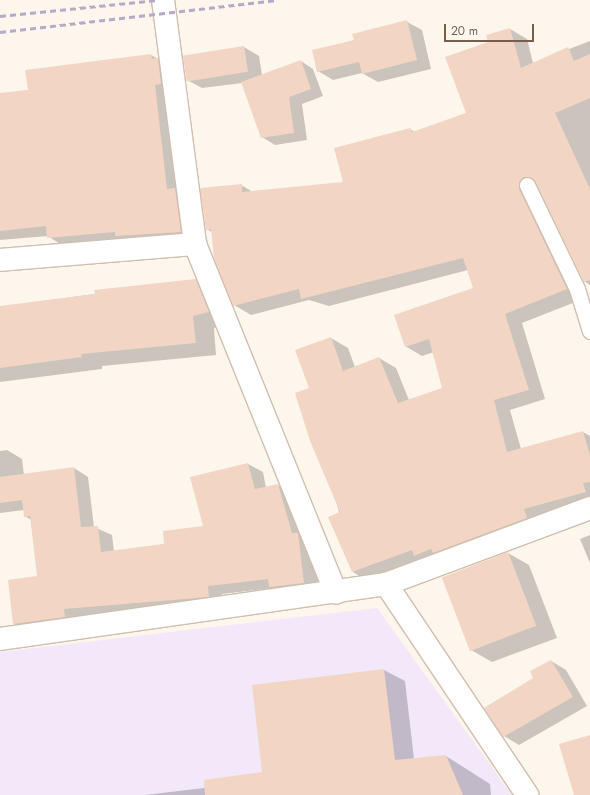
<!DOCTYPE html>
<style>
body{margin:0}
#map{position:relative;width:590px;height:795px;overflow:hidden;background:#fdf6ec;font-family:Jost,sans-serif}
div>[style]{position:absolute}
.education>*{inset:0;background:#f3e8fa}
.shadow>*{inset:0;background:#0003}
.building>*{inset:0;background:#f3d5c3;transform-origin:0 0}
.roads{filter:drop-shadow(1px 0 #d1beb0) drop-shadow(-1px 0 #d1beb0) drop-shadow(0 1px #d1beb0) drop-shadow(0 -1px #d1beb0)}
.service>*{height:15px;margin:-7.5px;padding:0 7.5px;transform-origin:7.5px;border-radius:7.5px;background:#fff}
.minor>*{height:22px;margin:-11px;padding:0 11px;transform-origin:11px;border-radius:11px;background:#fff}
.tertiary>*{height:22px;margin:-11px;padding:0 11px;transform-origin:11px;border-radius:11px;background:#fff}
.rail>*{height:3px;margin-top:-1.5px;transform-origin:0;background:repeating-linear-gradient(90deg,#b9a8c9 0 6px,transparent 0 10px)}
span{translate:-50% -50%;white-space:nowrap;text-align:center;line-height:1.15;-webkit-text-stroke:4px #fffaf3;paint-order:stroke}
.scale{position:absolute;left:444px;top:24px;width:90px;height:18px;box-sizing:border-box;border:2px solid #7a5c4d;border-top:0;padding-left:5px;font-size:12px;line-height:14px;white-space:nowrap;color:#7a5c4d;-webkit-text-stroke:3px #fffaf3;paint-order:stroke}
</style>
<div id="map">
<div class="education">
<i style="clip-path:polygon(377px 608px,512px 795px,0 795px,0 652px)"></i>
</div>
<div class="shadow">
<i style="clip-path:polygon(407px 22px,422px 30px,431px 69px,378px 82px,362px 73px,333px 80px,318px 71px,355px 41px)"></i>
<i style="clip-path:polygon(510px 29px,527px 39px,533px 63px,590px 41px,590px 285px,584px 281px,540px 188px,536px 199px,583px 299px,522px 323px,545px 399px,510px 410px,521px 449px,583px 432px,590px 436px,590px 505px,370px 582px,353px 572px,310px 389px,331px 338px,348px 348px,355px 367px,379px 358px,396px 368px,409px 400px,444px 389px,434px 352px,422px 356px,405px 346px,474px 289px,468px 270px,329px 306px,309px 300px,251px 315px,234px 305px,213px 233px,207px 229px,241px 185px,253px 192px,344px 183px,410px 129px,415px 132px,467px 113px,489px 43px)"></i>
<i style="clip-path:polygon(244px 47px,259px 56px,262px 75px,301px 61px,313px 69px,323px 96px,302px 104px,307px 140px,275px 145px,262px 137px,242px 83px,202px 88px,187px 80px)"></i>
<i style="clip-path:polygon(151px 55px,173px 68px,195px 240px,63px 246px,48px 236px,0 240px,0 94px,29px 90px)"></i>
<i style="clip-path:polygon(196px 280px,217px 293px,229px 324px,214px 328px,216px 355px,102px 366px,102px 369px,0 382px,0 307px)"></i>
<i style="clip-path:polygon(7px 450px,22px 459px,24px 475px,74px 468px,88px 477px,94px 527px,112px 535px,114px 551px,166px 544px,204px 527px,248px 464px,263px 472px,266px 488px,278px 485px,293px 493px,313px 543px,319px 591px,285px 595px,273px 588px,222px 594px,224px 605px,29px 632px,14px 624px,9px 581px,38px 577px,31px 520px,25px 516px,24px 510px,0 513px,0 451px)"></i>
<i style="clip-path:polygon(590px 535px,590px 563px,580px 539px)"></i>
<i style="clip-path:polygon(508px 553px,529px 565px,557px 638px,492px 662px,471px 650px)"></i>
<i style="clip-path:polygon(551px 661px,566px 670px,587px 706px,519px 745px,504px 736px,534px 679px)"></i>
<i style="clip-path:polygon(384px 670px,405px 681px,414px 759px,446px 756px,490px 784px,491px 795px,145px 795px,212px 787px,263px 773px)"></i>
</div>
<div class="building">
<i style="clip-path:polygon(407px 20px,417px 60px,362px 74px,359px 62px,317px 72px,312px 50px,354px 40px,352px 34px)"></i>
<i style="clip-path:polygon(510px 28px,521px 68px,568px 47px,574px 61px,590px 54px,590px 98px,555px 113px,590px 189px,590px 280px,584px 282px,535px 181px,523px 177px,519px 189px,567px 289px,505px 314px,529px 390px,494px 400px,507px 452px,583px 431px,590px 455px,590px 482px,583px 483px,586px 492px,524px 509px,527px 518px,433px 553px,431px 549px,414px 556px,412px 550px,352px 572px,328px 517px,340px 512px,310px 441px,295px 393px,309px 388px,295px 350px,331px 337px,343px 371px,379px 357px,398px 403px,442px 388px,429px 339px,405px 347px,394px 315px,473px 288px,463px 258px,301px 299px,299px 289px,233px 306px,214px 258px,211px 229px,206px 230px,200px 188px,242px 184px,242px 192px,343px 182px,334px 148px,410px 128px,412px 132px,466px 113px,445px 57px,488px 42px,486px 35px)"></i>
<i style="left:244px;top:46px;width:26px;height:62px;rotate:81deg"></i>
<i style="clip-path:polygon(151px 54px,152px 59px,158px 58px,161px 84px,155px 85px,167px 189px,175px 188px,181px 232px,115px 236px,115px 232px,47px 238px,46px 226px,0 231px,0 93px,28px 90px,25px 70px)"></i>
<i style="clip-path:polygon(301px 60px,311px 89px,289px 97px,294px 133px,261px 138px,241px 82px)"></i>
<i style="clip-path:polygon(196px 279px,209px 312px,193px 316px,196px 343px,81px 354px,82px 357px,0 368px,0 306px,95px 294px,94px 290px)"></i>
<i style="clip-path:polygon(248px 463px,255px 489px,278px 484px,292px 533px,298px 533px,304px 583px,269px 587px,268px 579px,208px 586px,209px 597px,64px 609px,65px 617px,13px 624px,8px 580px,37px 576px,30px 516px,24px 517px,22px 500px,0 503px,0 477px,74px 467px,81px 527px,98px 526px,101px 552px,164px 544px,163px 531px,203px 526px,190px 477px)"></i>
<i style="left:508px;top:552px;width:79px;height:71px;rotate:69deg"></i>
<i style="clip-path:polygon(551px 660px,573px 697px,503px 737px,484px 708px,533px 678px,530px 671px)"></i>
<i style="clip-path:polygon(384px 669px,395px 760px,446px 755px,463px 795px,205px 795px,204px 780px,262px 772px,252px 685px)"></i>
<i style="clip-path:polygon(590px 735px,590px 795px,574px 795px,559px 744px)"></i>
</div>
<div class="roads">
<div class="service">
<i style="left:527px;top:185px;width:115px;rotate:64.3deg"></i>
<i style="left:577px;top:289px;width:44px;rotate:72.8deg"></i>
</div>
<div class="minor">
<i style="left:163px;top:0;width:246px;rotate:82.5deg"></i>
<i style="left:195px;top:244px;width:376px;rotate:68deg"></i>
<i style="left:0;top:260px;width:196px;rotate:-4.7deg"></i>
<i style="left:386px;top:584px;width:254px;rotate:56.2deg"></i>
</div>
<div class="tertiary">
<i style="left:0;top:639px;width:390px;rotate:-8.1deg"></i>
<i style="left:386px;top:584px;width:218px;rotate:-20.4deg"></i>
</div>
</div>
<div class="rail">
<i style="left:0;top:16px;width:158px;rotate:-5.8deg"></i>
<i style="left:0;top:32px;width:277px;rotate:-6.6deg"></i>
</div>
<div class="scale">20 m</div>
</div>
